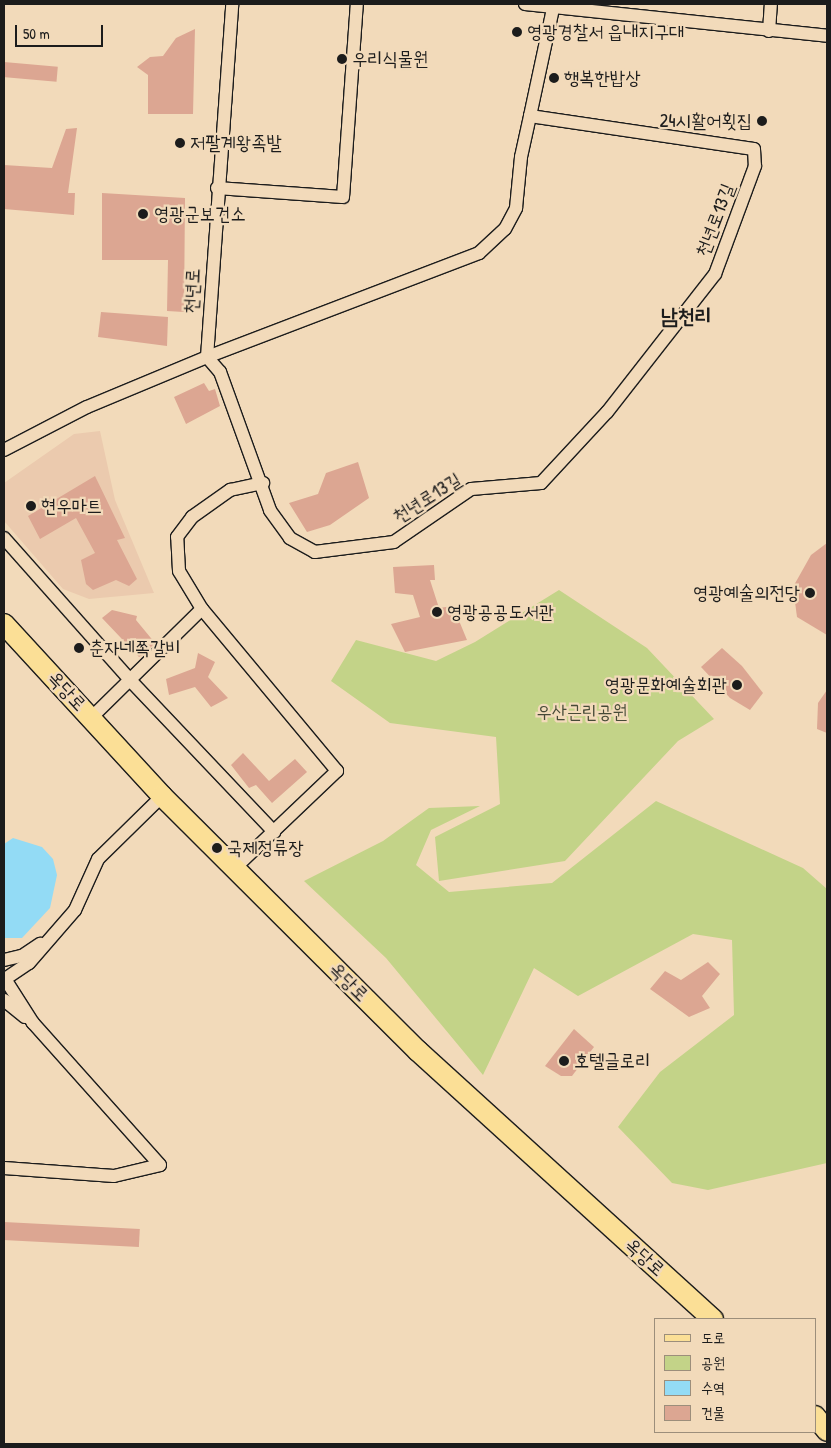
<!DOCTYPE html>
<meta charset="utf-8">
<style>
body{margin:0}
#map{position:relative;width:831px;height:1448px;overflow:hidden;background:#f2daba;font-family:"Patrick Hand","Poor Story",sans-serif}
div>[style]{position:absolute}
.built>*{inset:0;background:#ebcaae}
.green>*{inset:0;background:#c3d388}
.water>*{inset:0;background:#93dbf5}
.building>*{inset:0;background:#dca692;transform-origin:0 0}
.roads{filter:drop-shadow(1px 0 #1c1c1c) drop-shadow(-1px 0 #1c1c1c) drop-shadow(0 1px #1c1c1c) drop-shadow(0 -1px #1c1c1c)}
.minor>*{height:12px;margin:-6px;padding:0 6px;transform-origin:6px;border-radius:6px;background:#f2daba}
.primary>*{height:20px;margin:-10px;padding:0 10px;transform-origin:10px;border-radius:10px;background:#fbdf96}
.dots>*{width:14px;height:14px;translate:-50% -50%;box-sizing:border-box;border:2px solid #f2daba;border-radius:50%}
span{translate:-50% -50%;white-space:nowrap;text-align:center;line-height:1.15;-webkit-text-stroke:4.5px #f2daba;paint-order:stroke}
.poi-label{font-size:19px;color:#1c1c1c}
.left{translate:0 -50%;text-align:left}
.right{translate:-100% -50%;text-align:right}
.street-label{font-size:19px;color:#1c1c1c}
.park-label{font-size:19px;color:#464a37}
.quarter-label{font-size:21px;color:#1c1c1c;font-weight:700}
.frame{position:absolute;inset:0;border:5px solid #1c1c1c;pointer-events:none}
.legend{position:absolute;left:654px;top:1318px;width:162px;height:115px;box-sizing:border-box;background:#f2daba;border:1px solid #9c8e7b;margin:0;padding:6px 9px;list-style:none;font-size:15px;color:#1c1c1c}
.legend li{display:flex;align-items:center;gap:10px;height:25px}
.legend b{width:25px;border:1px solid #9c8e7b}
.scale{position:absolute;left:15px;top:25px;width:88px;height:22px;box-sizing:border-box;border:2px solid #1c1c1c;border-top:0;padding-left:6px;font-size:15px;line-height:18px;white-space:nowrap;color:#1c1c1c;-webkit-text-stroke:4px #f2daba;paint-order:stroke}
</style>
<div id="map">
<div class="built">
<i style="clip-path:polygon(100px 431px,115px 500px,154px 593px,89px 599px,63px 589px,4px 521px,4px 483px,74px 434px)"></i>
</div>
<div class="green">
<i style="clip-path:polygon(559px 590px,647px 648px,714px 719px,678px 741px,565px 861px,439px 881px,435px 837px,500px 804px,496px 737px,390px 723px,331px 681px,356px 640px,436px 661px,475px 642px)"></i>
<i style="clip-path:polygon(656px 801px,803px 868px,827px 889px,827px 1163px,708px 1190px,672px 1183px,618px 1127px,660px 1072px,734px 1015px,732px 940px,693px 934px,578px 996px,534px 968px,483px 1075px,386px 958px,304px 881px,383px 841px,429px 808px,480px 806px,431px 830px,416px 865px,449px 892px,552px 883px)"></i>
</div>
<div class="water">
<i style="clip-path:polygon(13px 838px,42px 847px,53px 859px,57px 875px,50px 908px,22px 938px,4px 938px,4px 844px)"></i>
</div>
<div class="building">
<i style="clip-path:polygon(195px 29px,193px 114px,148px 114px,148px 75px,137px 67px,150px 57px,163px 56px,176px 38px)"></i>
<i style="left:4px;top:62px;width:54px;height:15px;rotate:5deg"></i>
<i style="clip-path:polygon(77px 128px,68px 193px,75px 193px,74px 215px,4px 209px,4px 165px,52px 168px,66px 129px)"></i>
<i style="clip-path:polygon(102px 193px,185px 198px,184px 312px,167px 311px,168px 260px,102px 260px)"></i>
<i style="clip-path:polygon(101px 312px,168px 317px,167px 346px,98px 337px)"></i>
<i style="clip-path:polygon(204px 383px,209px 391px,215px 389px,220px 406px,186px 424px,174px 397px)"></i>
<i style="clip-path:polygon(358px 462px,369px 498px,330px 525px,307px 532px,289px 503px,318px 494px,326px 473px)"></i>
<i style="clip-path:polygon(95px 476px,125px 538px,117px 540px,137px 579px,129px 586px,116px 580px,93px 590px,86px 584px,81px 560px,95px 553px,76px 518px,40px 539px,28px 516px)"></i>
<i style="clip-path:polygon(827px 543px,827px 635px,797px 617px,793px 587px,811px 555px)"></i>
<i style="clip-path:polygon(434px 565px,435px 580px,430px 580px,439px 608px,453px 606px,467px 640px,405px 652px,391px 624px,420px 617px,413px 595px,395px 593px,393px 567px)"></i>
<i style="clip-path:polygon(112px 610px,137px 616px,136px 620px,155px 643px,144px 654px,139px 657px,102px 618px)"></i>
<i style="clip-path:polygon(722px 648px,742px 666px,763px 693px,750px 710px,730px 698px,701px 667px)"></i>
<i style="clip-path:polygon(198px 653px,215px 662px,208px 677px,228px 698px,211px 707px,195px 687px,169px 695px,166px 679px,195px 668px)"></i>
<i style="clip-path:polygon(827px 690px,827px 733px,817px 729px,818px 703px)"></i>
<i style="clip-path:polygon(243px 753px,269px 781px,295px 759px,307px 772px,272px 803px,256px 785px,249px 788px,231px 765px)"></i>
<i style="clip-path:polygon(708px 962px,720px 974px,702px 996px,710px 1008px,689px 1017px,650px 989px,665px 971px,681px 980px)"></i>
<i style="clip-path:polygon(574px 1029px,594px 1047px,572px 1076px,561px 1076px,545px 1066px)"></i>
<i style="left:4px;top:1222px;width:136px;height:18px;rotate:3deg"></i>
</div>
<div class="roads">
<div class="minor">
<i style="left:525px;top:4px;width:304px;rotate:6deg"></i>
<i style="left:769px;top:31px;width:27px;rotate:-86deg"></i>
<i style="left:530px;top:116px;width:226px;rotate:8.4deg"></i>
<i style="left:754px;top:149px;width:17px;rotate:87deg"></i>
<i style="left:755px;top:166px;width:115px;rotate:110.3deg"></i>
<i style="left:715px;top:274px;width:175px;rotate:128deg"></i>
<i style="left:607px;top:412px;width:97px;rotate:132.9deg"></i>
<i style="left:541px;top:483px;width:70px;rotate:175.1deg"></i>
<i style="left:471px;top:489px;width:93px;rotate:145.5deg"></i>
<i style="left:394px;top:542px;width:80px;rotate:172.8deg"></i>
<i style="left:315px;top:552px;width:29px;rotate:-151deg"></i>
<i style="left:290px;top:538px;width:34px;rotate:-126deg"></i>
<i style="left:270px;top:510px;width:147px;rotate:-109.9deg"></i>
<i style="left:220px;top:372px;width:20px;rotate:-131deg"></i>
<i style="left:207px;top:357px;width:291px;rotate:-20.9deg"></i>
<i style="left:479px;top:253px;width:35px;rotate:-43deg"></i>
<i style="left:505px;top:229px;width:24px;rotate:-62deg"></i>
<i style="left:516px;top:208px;width:51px;rotate:-84.4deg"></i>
<i style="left:521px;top:157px;width:42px;rotate:-77.6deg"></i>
<i style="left:530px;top:116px;width:115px;rotate:-77.9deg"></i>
<i style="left:217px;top:188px;width:126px;rotate:4.1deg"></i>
<i style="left:343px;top:197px;width:194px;rotate:-85.9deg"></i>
<i style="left:4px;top:450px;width:93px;rotate:-27.4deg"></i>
<i style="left:87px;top:407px;width:130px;rotate:-22.6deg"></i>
<i style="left:207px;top:357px;width:354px;rotate:-85.9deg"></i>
<i style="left:4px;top:538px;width:188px;rotate:48.4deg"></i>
<i style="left:129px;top:679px;width:211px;rotate:46.5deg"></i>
<i style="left:92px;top:717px;width:154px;rotate:-44.5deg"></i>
<i style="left:235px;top:868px;width:141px;rotate:-43.6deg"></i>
<i style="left:337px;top:771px;width:211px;rotate:-129.8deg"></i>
<i style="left:202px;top:609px;width:44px;rotate:-121.2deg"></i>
<i style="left:179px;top:571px;width:34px;rotate:-93deg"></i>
<i style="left:177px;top:537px;width:25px;rotate:-53deg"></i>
<i style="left:192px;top:517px;width:47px;rotate:-35.4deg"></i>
<i style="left:230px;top:490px;width:34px;rotate:-12deg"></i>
<i style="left:4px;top:960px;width:18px;rotate:-13deg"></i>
<i style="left:22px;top:956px;width:22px;rotate:-34deg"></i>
<i style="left:8px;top:977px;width:25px;rotate:-34deg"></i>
<i style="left:29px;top:963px;width:70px;rotate:-49deg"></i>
<i style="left:75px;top:910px;width:56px;rotate:-65.7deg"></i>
<i style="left:98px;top:859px;width:90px;rotate:-44.5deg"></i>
<i style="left:4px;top:1000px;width:27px;rotate:39deg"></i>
<i style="left:4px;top:1168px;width:110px;rotate:4.2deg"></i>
<i style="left:114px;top:1176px;width:47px;rotate:-13.4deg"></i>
<i style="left:160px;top:1165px;width:191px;rotate:-131.8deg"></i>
<i style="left:33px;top:1023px;width:49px;rotate:-122.4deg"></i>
</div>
<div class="primary">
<i style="left:4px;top:624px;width:234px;rotate:47.4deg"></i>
<i style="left:162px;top:796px;width:361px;rotate:44.9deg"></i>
<i style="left:418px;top:1051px;width:399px;rotate:42.3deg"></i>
<i style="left:815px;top:1416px;width:19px;rotate:51deg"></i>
</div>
</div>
<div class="dots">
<i style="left:517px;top:32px;background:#1c1c1c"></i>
<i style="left:342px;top:59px;background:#1c1c1c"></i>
<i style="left:554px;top:78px;background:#1c1c1c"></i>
<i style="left:762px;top:121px;background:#1c1c1c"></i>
<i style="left:180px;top:143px;background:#1c1c1c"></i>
<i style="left:143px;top:214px;background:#1c1c1c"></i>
<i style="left:31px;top:506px;background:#1c1c1c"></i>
<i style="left:810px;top:593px;background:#1c1c1c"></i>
<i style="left:437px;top:612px;background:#1c1c1c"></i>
<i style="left:79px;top:648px;background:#1c1c1c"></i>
<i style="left:737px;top:685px;background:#1c1c1c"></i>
<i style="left:217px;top:848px;background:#1c1c1c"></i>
<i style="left:564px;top:1061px;background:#1c1c1c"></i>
</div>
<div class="poi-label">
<span class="left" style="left:527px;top:32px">영광경찰서 읍내지구대</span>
<span class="left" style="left:352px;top:59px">우리식물원</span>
<span class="left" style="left:564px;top:78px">행복한밥상</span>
<span class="right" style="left:752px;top:121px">24시활어횟집</span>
<span class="left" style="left:190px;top:143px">저팔계왕족발</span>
<span class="left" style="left:154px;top:214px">영광군보건소</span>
<span class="left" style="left:41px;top:506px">현우마트</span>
<span class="right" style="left:800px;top:593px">영광예술의전당</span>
<span class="left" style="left:447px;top:612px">영광공공도서관</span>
<span class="left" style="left:89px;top:648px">춘자네쪽갈비</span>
<span class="right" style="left:727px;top:685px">영광문화예술회관</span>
<span class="left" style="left:227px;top:848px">국제정류장</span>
<span class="left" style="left:574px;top:1061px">호텔글로리</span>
</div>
<div class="street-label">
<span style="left:715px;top:220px;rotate:-69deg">천년로13길</span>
<span style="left:192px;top:291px;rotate:-87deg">천년로</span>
<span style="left:427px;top:498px;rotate:-32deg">천년로13길</span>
<span style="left:67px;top:691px;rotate:47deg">옥당로</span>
<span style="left:349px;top:982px;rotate:45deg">옥당로</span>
<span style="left:645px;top:1257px;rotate:42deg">옥당로</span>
</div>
<div class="park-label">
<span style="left:582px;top:712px">우산근린공원</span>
</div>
<div class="quarter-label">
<span style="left:686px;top:316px">남천리</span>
</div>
<div class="frame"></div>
<ul class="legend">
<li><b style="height:6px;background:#fbdf96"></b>도로</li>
<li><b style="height:14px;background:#c3d388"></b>공원</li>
<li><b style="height:14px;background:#93dbf5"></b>수역</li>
<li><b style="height:14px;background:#dca692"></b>건물</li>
</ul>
<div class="scale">50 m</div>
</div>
